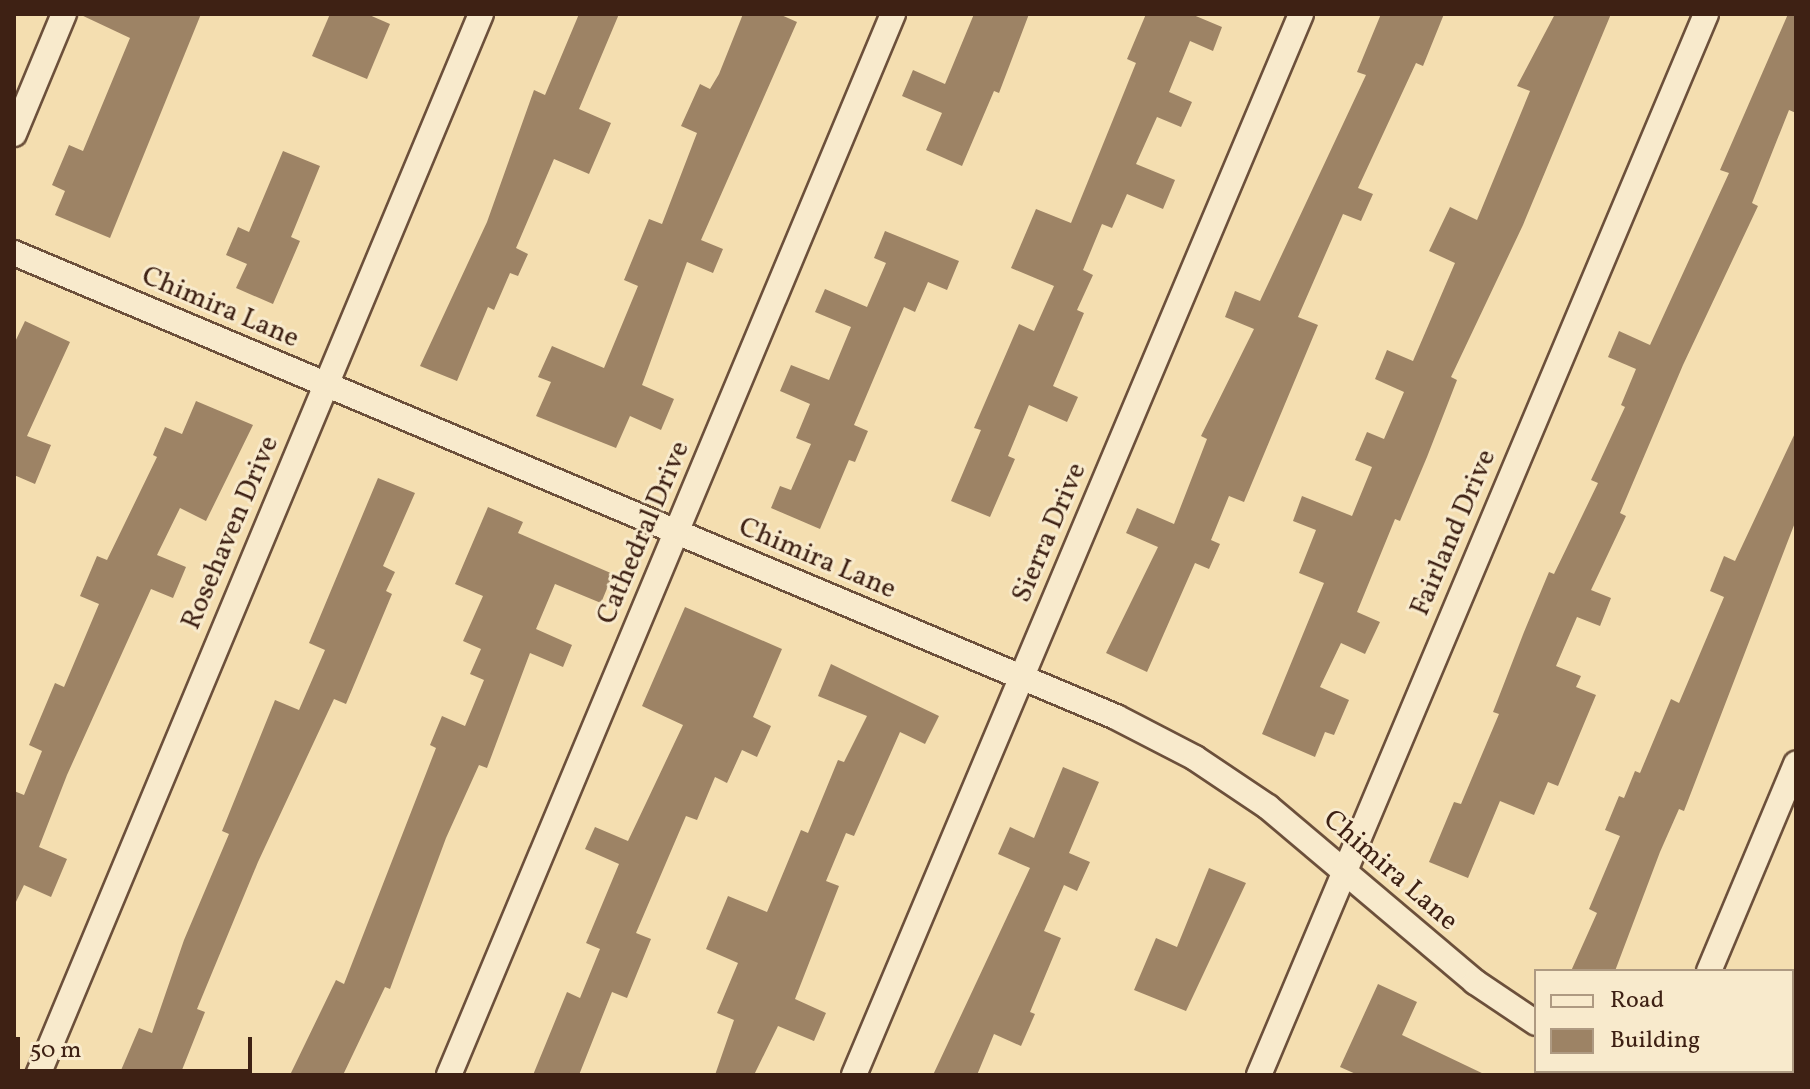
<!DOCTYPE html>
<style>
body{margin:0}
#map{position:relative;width:1810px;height:1089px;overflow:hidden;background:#f4deb0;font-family:Vollkorn,serif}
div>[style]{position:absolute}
.building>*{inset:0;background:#9d8365}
.roads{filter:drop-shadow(2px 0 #6c503b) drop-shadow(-2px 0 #6c503b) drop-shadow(0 2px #6c503b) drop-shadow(0 -2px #6c503b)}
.minor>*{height:24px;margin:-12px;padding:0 12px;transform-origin:12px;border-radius:12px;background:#f8eacc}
span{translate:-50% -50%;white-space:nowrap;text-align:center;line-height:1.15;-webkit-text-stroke:6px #f8eacc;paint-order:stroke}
.street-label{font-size:28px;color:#3e2114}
.frame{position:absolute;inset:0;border:16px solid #3e2114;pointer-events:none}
.legend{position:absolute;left:1534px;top:969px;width:260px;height:104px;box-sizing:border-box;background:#f8eacc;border:2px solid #ae9a82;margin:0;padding:10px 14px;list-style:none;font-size:24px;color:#3e2114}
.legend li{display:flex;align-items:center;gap:16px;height:40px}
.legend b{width:40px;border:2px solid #ae9a82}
.scale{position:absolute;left:16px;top:1037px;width:236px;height:36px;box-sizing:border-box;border:4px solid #3e2114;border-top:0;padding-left:10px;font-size:24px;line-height:28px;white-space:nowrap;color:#3e2114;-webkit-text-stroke:6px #f8eacc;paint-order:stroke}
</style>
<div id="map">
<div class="building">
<i style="clip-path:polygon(79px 14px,201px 14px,110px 238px,55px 215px,65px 191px,52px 185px,69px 145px,83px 151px,130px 38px)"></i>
<i style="clip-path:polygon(330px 14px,367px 14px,390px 24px,367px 79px,312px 56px)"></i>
<i style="clip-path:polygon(579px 14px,619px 14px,579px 109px,611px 123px,589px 174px,554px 159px,516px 248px,528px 254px,518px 276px,510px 273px,494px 310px,488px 307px,457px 381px,420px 366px,487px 222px,534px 90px,545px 95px)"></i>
<i style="clip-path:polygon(743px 14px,779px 14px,797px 22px,701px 240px,723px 249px,713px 273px,687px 262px,642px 385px,674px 399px,661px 430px,630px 416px,616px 448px,536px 416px,551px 382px,538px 377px,552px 346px,604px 368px,638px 286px,624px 280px,649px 219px,662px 224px,697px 133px,681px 126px,700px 84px,710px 89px,719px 74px)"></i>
<i style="clip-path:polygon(974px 14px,1029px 14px,999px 93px,994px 91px,962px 166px,926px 150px,942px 113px,902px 96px,913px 70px,945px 84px)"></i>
<i style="clip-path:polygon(1146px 14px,1191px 14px,1222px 27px,1213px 51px,1190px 41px,1169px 92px,1192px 102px,1181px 127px,1157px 117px,1136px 164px,1175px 180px,1163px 209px,1127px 194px,1112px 228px,1102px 224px,1083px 270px,1093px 275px,1077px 310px,1084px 313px,1053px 386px,1078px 397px,1067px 422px,1029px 405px,1008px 456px,1015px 459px,990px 517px,951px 501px,981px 430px,974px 428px,1019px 324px,1034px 331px,1054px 286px,1011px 268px,1036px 209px,1071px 223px,1136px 63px,1127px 59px)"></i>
<i style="clip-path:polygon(1381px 14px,1444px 14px,1423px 66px,1416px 63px,1358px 188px,1373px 194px,1361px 221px,1343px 214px,1298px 317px,1318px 325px,1244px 502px,1229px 496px,1211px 540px,1220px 544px,1209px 569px,1195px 563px,1147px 672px,1106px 653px,1158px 547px,1126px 533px,1137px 508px,1174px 524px,1207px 439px,1201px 436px,1254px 329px,1225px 317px,1235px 291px,1260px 301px,1366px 75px,1357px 72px)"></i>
<i style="clip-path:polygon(1555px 14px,1611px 14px,1523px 225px,1451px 377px,1457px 380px,1427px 457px,1400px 521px,1395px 519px,1357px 612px,1380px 622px,1365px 654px,1341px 643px,1320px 687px,1349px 700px,1334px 735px,1325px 732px,1315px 757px,1262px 734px,1324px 583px,1299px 573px,1316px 530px,1293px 521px,1302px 496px,1352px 516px,1372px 467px,1355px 460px,1367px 432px,1384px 439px,1404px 392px,1375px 379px,1387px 350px,1413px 361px,1455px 263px,1429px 251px,1450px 207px,1477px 220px,1530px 91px,1517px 86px)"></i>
<i style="clip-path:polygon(1788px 14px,1796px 14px,1796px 113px,1789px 110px,1752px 203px,1758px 206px,1683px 365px,1620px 513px,1626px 516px,1591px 590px,1611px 598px,1600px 626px,1577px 617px,1556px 666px,1581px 676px,1576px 687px,1596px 695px,1558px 786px,1548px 782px,1534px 815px,1500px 801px,1468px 878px,1429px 862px,1454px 802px,1461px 804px,1499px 714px,1493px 712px,1524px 632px,1549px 572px,1554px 574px,1598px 483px,1591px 480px,1625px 407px,1621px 405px,1636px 369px,1608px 357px,1619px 331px,1650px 345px,1729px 173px,1720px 170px)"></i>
<i style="clip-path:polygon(283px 151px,320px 166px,291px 237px,300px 241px,273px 304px,236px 288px,247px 264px,226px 255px,238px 227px,249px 232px)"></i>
<i style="clip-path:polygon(885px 231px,959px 261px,947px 290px,928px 282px,915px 312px,904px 307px,854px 425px,868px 431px,855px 462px,849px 460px,820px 529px,771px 508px,780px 486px,791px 490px,811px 444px,796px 438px,810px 404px,780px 391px,791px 365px,829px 380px,851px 327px,815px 312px,825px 289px,867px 307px,886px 263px,874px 258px)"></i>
<i style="clip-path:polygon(25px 321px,70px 342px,27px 436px,51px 445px,35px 484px,14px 475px,14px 344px)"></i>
<i style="clip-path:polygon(196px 401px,253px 425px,206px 521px,180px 508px,157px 555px,186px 567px,173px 598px,151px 589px,67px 775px,39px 847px,67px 859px,51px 897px,24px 885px,14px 906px,14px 791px,24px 795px,42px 751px,29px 745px,55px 683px,64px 687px,99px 604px,80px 596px,97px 556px,107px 560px,157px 457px,153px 455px,165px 427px,182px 434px)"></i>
<i style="clip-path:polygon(1796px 431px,1796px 520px,1684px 811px,1679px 809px,1660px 852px,1615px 971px,1571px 971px,1597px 913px,1589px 909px,1620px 836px,1605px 830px,1619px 796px,1624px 798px,1635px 771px,1640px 773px,1671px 699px,1679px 703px,1724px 597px,1710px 591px,1724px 556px,1735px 561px)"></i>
<i style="clip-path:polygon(378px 478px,415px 493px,383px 566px,395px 572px,386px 591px,392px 594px,346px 704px,334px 699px,258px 862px,197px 1009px,205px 1012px,180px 1075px,119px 1075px,139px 1028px,152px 1033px,184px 940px,229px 834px,222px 831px,275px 700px,299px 710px,325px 650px,309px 643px)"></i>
<i style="clip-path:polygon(488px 507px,523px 522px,518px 533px,613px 574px,601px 603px,555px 584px,536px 629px,572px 645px,563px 667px,530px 653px,487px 768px,479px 765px,446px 838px,390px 989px,385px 987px,343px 1075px,290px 1075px,336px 980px,344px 984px,436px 748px,430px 745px,442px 716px,465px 726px,484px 680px,470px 674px,481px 649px,463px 641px,483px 596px,455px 584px)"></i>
<i style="clip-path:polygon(685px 607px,782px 649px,753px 717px,771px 726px,757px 757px,742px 750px,727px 783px,715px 777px,697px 820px,686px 816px,636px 933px,651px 939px,627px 998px,612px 992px,579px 1075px,533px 1075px,567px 992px,580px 998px,600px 949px,586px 943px,619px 864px,585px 849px,595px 827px,628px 841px,683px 725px,642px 706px)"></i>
<i style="clip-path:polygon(831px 664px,939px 716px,925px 744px,900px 732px,854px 836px,846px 833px,826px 881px,839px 886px,795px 999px,826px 1013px,814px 1041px,778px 1026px,754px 1075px,715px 1075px,734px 1020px,717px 1013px,738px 963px,706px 949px,728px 896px,767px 912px,801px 830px,808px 833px,838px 760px,844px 762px,867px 716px,818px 696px)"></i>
<i style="clip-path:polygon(1063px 767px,1099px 782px,1069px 853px,1090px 862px,1077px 891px,1064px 885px,1044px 931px,1061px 938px,1030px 1012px,1035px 1014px,1021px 1046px,994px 1034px,977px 1075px,933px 1075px,1030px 868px,998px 854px,1010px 827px,1034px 838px)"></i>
<i style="clip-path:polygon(1209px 868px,1246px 883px,1186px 1011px,1134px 990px,1156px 938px,1177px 947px)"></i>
<i style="clip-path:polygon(1378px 984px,1417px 1002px,1402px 1035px,1486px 1075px,1358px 1075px,1340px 1067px)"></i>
</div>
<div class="roads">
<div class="minor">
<i style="left:14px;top:134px;width:130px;rotate:-67.4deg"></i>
<i style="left:14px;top:253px;width:1196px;rotate:22.83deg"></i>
<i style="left:1116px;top:717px;width:89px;rotate:27.4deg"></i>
<i style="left:1195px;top:758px;width:88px;rotate:33.9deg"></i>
<i style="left:1268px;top:807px;width:271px;rotate:40.2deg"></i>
<i style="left:1475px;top:982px;width:73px;rotate:33.9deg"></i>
<i style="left:1709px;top:971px;width:225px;rotate:-67.2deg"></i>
<i style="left:1625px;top:1071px;width:9px;rotate:27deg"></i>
<i style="left:38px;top:1075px;width:1150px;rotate:-67.34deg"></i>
<i style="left:449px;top:1075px;width:1150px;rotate:-67.29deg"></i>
<i style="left:854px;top:1075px;width:1151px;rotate:-67.15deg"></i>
<i style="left:1259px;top:1075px;width:1151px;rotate:-67.15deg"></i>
<i style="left:1665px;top:1075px;width:4px;rotate:-63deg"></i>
</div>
</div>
<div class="street-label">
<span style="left:220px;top:308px;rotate:23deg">Chimira Lane</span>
<span style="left:231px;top:533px;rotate:-67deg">Rosehaven Drive</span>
<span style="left:644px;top:533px;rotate:-67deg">Cathedral Drive</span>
<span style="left:1050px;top:533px;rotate:-67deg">Sierra Drive</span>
<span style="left:1454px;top:533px;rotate:-67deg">Fairland Drive</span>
<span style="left:817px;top:559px;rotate:23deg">Chimira Lane</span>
<span style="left:1390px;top:871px;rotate:41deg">Chimira Lane</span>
</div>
<div class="frame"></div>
<ul class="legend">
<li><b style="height:10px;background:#f8eacc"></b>Road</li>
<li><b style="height:22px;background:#9d8365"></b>Building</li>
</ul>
<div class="scale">50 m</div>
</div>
